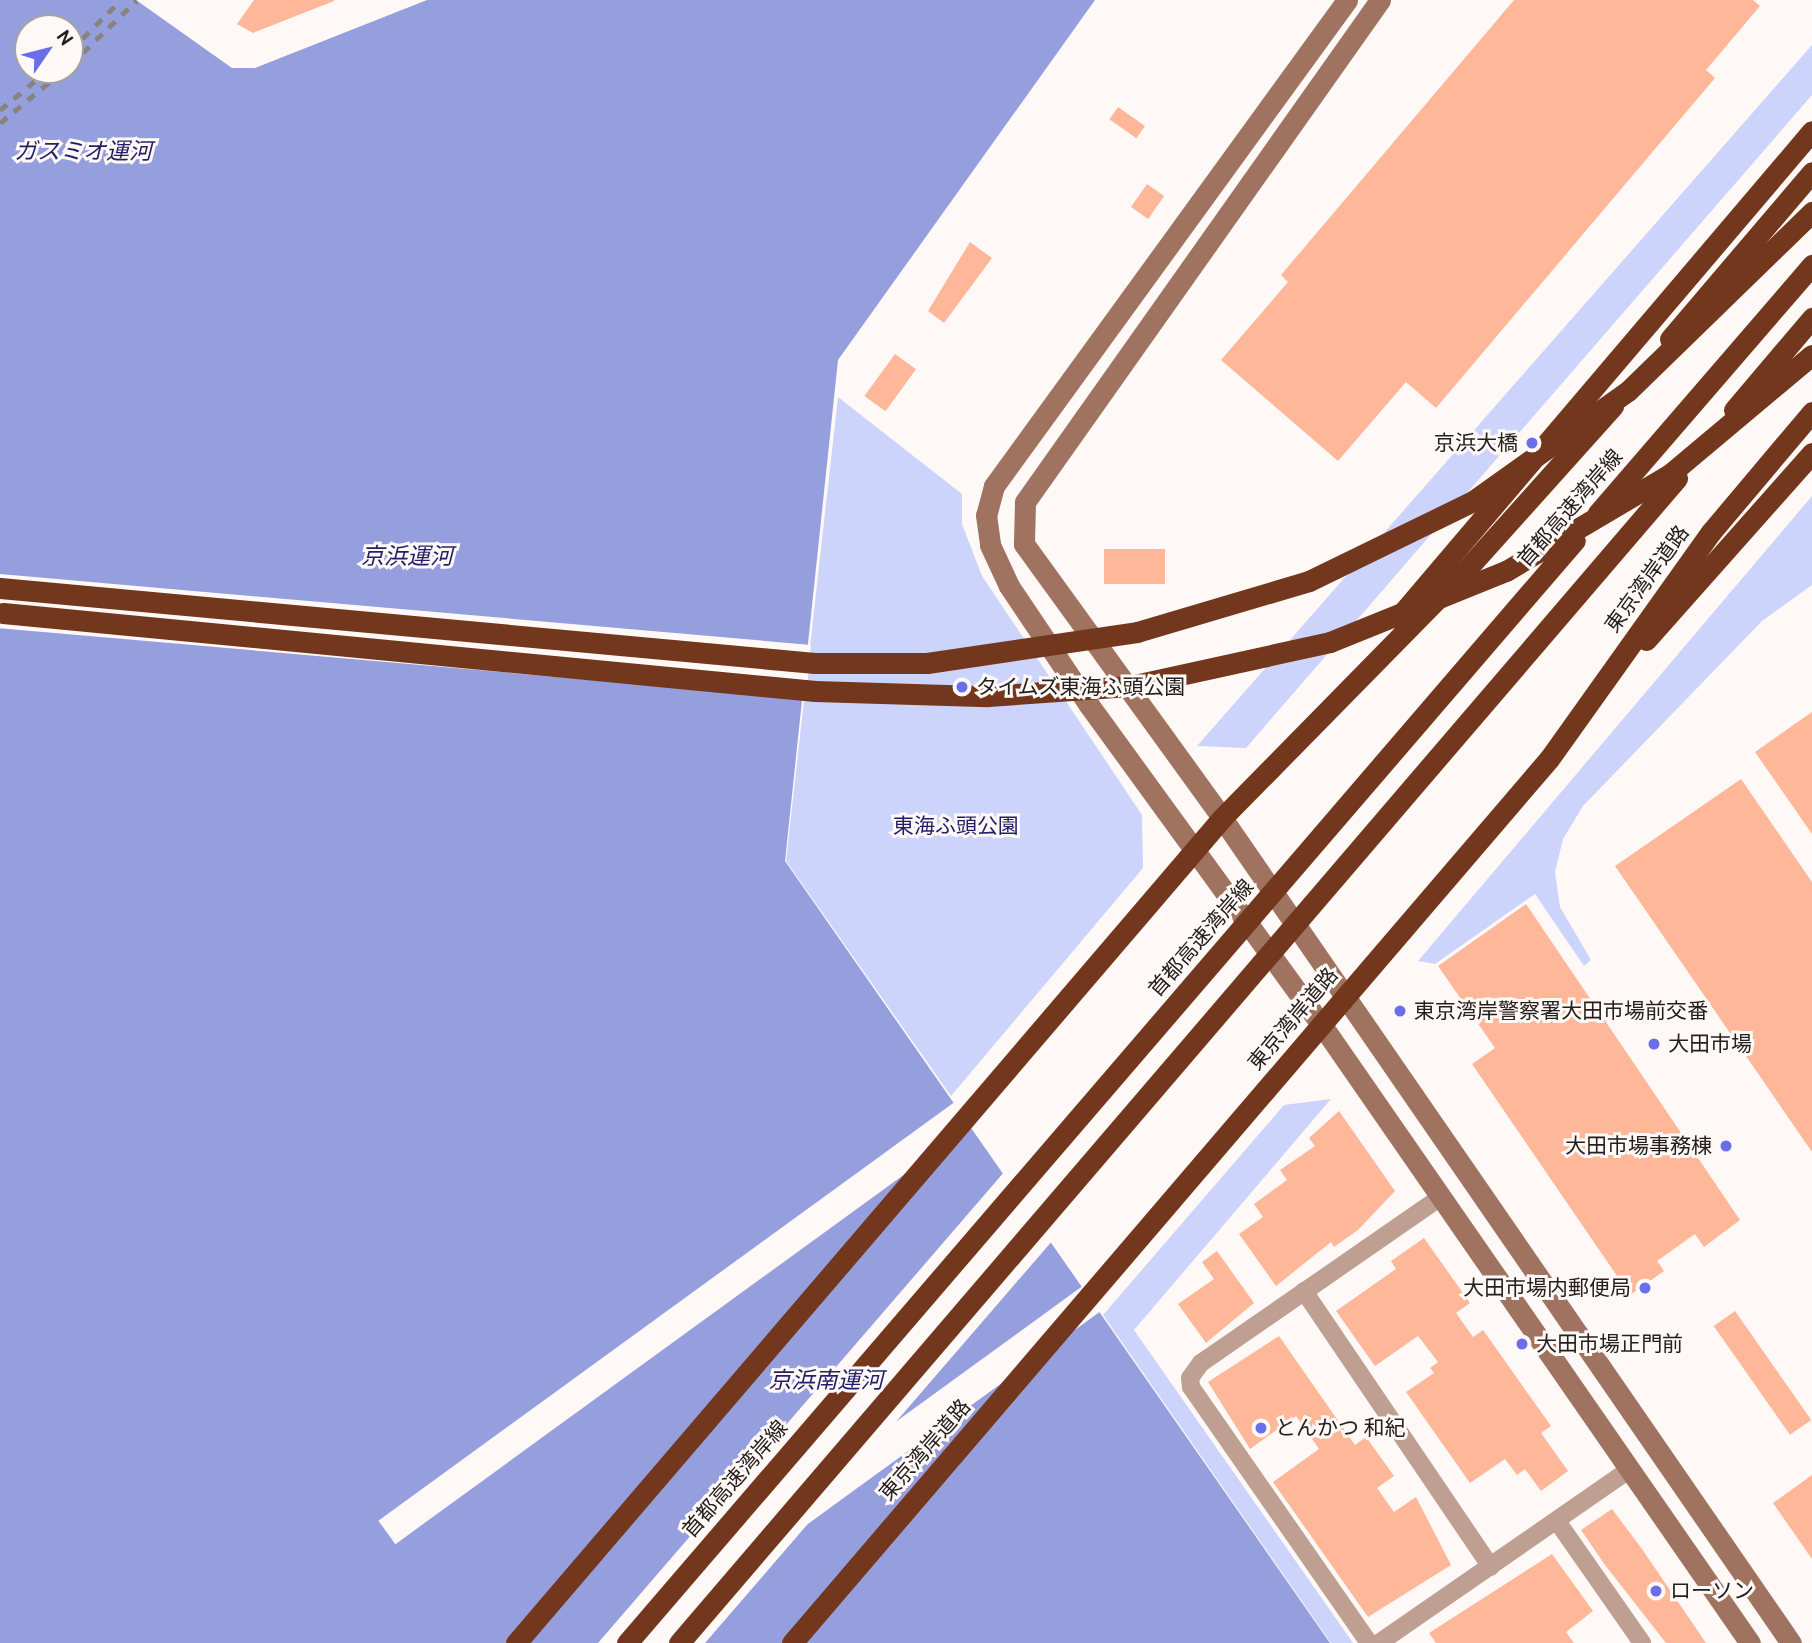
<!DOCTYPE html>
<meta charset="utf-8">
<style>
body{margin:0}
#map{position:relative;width:1812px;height:1643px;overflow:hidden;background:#fef9f6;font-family:Cabin,"Noto Sans JP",sans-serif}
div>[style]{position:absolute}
.green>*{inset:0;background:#cdd4fc}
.water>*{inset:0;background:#969fde}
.pier>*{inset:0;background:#fef9f6;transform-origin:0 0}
.building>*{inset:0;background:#feb799;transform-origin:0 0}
.street>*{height:18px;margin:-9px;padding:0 9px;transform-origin:9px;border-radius:9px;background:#be9f92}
.secondary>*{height:21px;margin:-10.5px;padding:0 10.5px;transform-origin:10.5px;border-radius:10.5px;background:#9f7360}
.highway>*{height:21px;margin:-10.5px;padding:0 10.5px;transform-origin:10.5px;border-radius:10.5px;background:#72371c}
.rail>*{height:5px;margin-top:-2.5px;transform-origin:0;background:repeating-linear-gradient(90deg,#878381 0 9px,transparent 0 18px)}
.highway-bridge>*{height:21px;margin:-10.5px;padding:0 10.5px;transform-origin:10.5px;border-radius:10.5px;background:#72371c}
.dots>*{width:19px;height:19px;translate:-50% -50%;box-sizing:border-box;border:4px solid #fef9f6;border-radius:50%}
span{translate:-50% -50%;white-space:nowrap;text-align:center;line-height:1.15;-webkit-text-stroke:6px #fef9f6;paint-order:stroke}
.poi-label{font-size:21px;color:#23201f}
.right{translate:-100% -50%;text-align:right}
.left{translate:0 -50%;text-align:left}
.street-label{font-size:21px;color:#23201f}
.park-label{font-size:21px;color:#221e66}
.water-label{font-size:23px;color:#221f67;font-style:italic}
.north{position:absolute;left:14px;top:14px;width:70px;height:70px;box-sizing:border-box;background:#fef9f6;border:2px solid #a6a2a0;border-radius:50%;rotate:55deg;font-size:19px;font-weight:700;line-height:28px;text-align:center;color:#23201f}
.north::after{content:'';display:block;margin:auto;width:24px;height:32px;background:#6a6ee8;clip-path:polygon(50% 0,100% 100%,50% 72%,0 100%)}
</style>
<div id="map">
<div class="green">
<i style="clip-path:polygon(1812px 45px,1812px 95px,1246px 748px,1197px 746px)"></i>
<i style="clip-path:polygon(838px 397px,962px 494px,962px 524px,982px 576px,1142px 815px,1143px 868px,951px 1096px,786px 861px)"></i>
<i style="clip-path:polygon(1812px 496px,1812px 585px,1762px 621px,1583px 806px,1563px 839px,1555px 872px,1560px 907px,1591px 960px,1584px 966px,1535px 894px,1435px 964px,1418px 961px)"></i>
<i style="clip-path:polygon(1331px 1099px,1134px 1330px,1353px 1643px,1331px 1643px,1103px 1315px,1284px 1105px)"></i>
</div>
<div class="water">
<i style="clip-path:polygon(evenodd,0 0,136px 0,232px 68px,255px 68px,427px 0,1095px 0,838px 360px,785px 861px,1330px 1643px,0 1643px,0 0,28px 28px,70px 28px,70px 70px,28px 70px,28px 28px)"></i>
</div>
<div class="pier">
<i style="left:0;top:574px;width:814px;height:54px;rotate:5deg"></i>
<i style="left:956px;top:1101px;width:29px;height:714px;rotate:54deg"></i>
<i style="clip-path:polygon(1005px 1171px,1053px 1240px,705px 1643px,598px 1643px)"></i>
<i style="left:1084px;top:1285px;width:31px;height:472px;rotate:54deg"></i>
</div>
<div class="building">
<i style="clip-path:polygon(254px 0,334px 0,334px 1px,253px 33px,237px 24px)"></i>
<i style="clip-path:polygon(1514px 0,1753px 0,1760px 6px,1706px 70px,1715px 78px,1436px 408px,1406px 382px,1338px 461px,1221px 360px,1288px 282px,1281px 275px)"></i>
<i style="left:1118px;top:107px;width:33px;height:15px;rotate:35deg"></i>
<i style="left:1147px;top:184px;width:21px;height:28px;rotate:35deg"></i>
<i style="clip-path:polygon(970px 242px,992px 258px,944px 323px,928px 311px)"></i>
<i style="left:895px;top:354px;width:26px;height:52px;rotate:36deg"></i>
<i style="left:1104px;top:549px;width:61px;height:35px"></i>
<i style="clip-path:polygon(1812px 712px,1812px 834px,1755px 752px)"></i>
<i style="clip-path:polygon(1741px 779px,1812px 882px,1812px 1152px,1615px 866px)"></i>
<i style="clip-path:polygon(1526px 904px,1740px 1220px,1704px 1247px,1695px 1234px,1657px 1261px,1664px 1271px,1630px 1295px,1472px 1064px,1495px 1048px,1438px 966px)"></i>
<i style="clip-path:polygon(1339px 1111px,1395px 1191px,1358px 1230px,1334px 1247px,1331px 1242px,1276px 1286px,1239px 1234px,1263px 1217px,1254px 1204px,1287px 1180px,1280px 1170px,1315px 1146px,1309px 1138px)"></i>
<i style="clip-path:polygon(1424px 1238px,1470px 1303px,1456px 1313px,1473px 1337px,1483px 1330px,1551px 1426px,1541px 1433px,1568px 1471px,1541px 1491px,1525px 1469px,1517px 1475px,1505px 1459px,1470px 1483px,1406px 1392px,1434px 1373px,1430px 1368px,1438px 1362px,1418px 1336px,1375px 1366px,1336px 1311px,1396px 1269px,1391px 1261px)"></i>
<i style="clip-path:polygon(1217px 1251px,1254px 1303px,1206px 1343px,1178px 1304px,1214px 1279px,1202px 1262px)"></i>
<i style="left:1735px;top:1311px;width:133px;height:26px;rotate:55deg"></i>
<i style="clip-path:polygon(1279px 1336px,1355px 1445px,1366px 1437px,1394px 1476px,1377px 1488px,1394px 1512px,1416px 1497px,1451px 1565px,1368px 1617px,1273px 1482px,1319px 1449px,1296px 1416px,1250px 1449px,1208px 1382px)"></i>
<i style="clip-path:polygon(1812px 1475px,1812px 1559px,1773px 1503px)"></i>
<i style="clip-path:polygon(1612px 1509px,1642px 1549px,1706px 1643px,1666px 1643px,1605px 1565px,1581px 1530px)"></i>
<i style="clip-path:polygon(1552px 1554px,1593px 1611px,1566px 1632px,1574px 1643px,1436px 1643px,1429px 1633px)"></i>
</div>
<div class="street">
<i style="left:1304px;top:1291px;width:333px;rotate:55.9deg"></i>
<i style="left:1557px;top:1521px;width:149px;rotate:55.1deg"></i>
<i style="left:1369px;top:1643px;width:312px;rotate:-124.8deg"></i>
<i style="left:1191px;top:1387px;width:9px;rotate:-96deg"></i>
<i style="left:1190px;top:1378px;width:19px;rotate:-54deg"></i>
<i style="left:1201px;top:1363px;width:290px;rotate:-34.7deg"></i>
<i style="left:1379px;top:1643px;width:304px;rotate:-34.7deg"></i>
</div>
<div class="secondary">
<i style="left:1347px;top:0;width:601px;rotate:125.99deg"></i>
<i style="left:994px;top:486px;width:30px;rotate:105deg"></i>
<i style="left:986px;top:515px;width:30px;rotate:82deg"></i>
<i style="left:990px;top:545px;width:45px;rotate:65.1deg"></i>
<i style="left:1009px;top:586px;width:143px;rotate:56.1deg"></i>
<i style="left:1089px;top:705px;width:394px;rotate:54deg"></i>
<i style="left:1321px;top:1024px;width:753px;rotate:55.28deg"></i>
<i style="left:1380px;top:0;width:615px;rotate:125.27deg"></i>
<i style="left:1025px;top:502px;width:42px;rotate:91.4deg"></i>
<i style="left:1024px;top:544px;width:338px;rotate:54.1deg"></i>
<i style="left:1222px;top:818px;width:1002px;rotate:55.41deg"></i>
</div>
<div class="highway">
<i style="left:1670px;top:339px;width:219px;rotate:-49.6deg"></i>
<i style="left:1398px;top:618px;width:639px;rotate:-49.63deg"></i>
<i style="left:1646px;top:640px;width:250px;rotate:-48.4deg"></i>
<i style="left:516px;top:1643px;width:1086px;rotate:-49.44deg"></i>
<i style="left:1222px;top:818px;width:346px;rotate:-45.5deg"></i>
<i style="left:1465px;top:571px;width:222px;rotate:-48.1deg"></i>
<i style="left:792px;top:1643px;width:1164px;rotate:-49.43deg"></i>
<i style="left:1549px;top:759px;width:279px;rotate:-54.5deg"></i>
<i style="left:1711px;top:532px;width:157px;rotate:-49.9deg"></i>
</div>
<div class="rail">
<i style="left:70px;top:51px;width:72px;rotate:-45deg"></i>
<i style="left:70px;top:65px;width:93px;rotate:-44.1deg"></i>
<i style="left:0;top:110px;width:62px;rotate:-39.8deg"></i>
<i style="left:0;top:123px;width:83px;rotate:-39.6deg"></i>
</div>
<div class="highway-bridge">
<i style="left:1734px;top:410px;width:121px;rotate:-49.7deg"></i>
<i style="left:1598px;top:513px;width:328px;rotate:-49.2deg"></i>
<i style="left:0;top:588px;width:818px;rotate:5.26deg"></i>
<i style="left:815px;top:663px;width:112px"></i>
<i style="left:927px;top:663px;width:212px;rotate:-8.4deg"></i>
<i style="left:1137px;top:632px;width:179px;rotate:-16.5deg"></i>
<i style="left:1309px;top:581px;width:182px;rotate:-26deg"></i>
<i style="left:1473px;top:501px;width:190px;rotate:-35.4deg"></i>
<i style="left:1628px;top:391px;width:257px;rotate:-44.2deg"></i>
<i style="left:3px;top:613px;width:816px;rotate:5.49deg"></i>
<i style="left:815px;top:691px;width:173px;rotate:1.7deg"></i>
<i style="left:988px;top:696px;width:142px;rotate:-4deg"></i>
<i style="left:1130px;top:686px;width:205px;rotate:-12.4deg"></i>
<i style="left:1330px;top:642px;width:190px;rotate:-22deg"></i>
<i style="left:1506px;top:571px;width:191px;rotate:-30.6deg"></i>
<i style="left:1670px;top:474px;width:185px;rotate:-40deg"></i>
<i style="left:627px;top:1643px;width:1454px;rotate:-49.32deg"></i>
<i style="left:679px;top:1643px;width:1534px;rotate:-49.41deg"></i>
</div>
<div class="dots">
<i style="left:1532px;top:443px;background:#6a6ee8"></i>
<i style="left:962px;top:687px;background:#6a6ee8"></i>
<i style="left:1400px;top:1011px;background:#6a6ee8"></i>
<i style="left:1654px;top:1044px;background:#6a6ee8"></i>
<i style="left:1726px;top:1146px;background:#6a6ee8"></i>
<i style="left:1645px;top:1288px;background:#6a6ee8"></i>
<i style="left:1522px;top:1344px;background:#6a6ee8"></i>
<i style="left:1261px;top:1428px;background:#6a6ee8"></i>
<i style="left:1656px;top:1591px;background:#6a6ee8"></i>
</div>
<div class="poi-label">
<span class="right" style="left:1518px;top:443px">京浜大橋</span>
<span class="left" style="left:976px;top:687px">タイムズ東海ふ頭公園</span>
<span class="left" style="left:1414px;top:1011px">東京湾岸警察署大田市場前交番</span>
<span class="left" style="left:1668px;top:1044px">大田市場</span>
<span class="right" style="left:1712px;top:1146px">大田市場事務棟</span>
<span class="right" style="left:1631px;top:1288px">大田市場内郵便局</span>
<span class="left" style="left:1536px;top:1344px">大田市場正門前</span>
<span class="left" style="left:1275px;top:1428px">とんかつ 和紀</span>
<span class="left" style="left:1670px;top:1591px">ローソン</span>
</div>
<div class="street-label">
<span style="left:1570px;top:508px;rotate:-49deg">首都高速湾岸線</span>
<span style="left:1647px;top:579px;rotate:-54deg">東京湾岸道路</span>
<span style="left:1201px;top:938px;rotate:-49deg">首都高速湾岸線</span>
<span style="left:1293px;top:1019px;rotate:-50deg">東京湾岸道路</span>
<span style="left:925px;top:1450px;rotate:-49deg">東京湾岸道路</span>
<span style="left:735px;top:1479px;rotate:-49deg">首都高速湾岸線</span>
</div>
<div class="park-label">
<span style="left:956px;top:826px">東海ふ頭公園</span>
</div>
<div class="water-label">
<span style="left:83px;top:151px">ガスミオ運河</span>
<span style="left:407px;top:556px">京浜運河</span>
<span style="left:826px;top:1380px">京浜南運河</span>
</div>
<div class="north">N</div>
</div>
